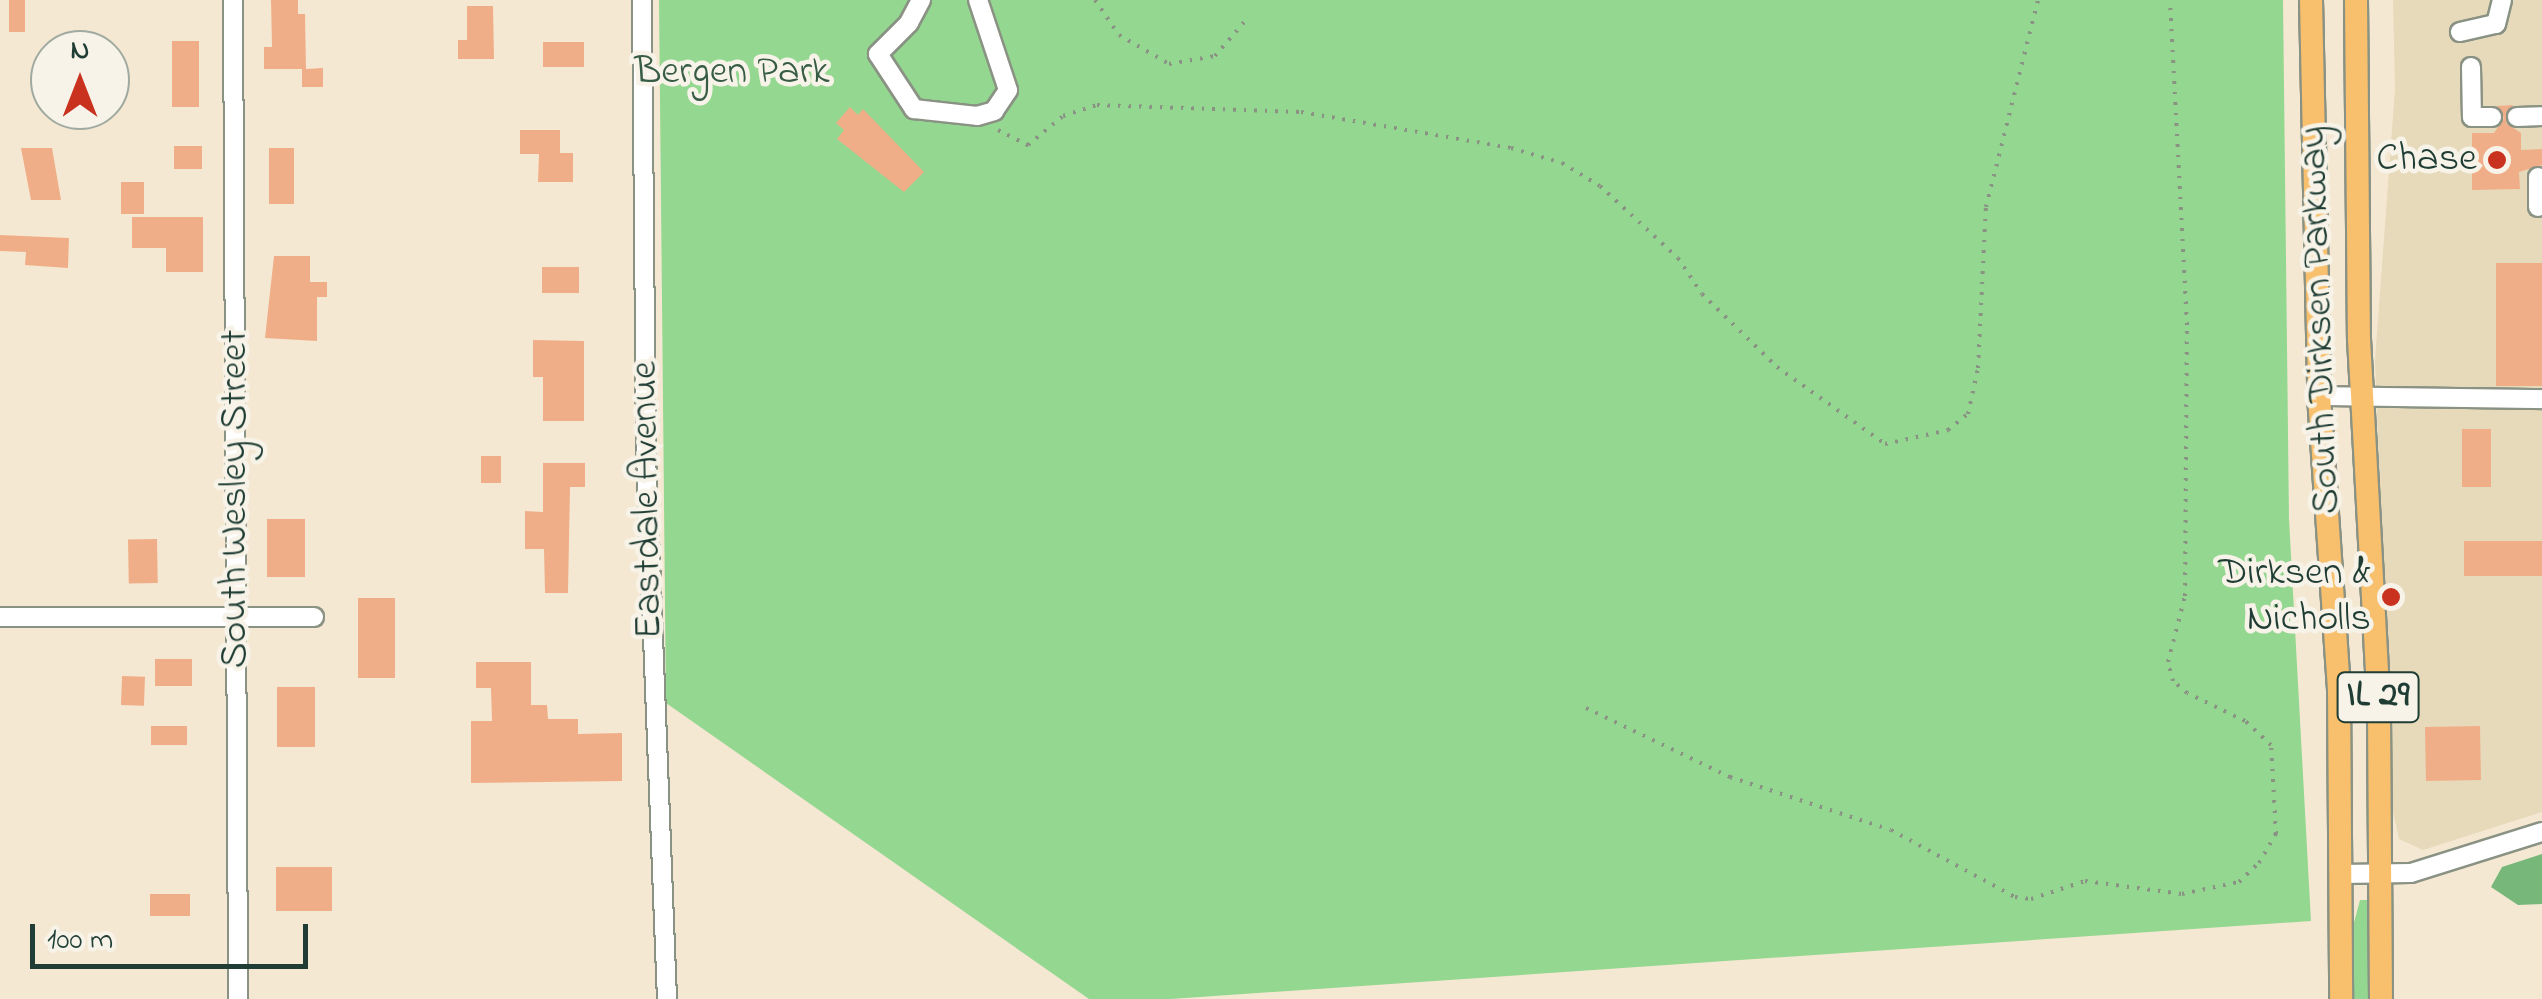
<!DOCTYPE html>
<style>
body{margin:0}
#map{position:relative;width:2542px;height:999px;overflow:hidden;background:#f5e8d3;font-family:"Indie Flower",sans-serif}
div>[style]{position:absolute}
.built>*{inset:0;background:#e6daba}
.green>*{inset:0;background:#94d790}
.forest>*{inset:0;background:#77b87a}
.building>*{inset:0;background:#f0ae88;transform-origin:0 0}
.path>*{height:4px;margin-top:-2px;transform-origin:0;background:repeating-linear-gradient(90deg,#8a9284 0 2.5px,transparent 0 10.5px)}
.roads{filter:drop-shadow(2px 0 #8a9284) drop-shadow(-2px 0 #8a9284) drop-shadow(0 2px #8a9284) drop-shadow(0 -2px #8a9284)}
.minor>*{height:18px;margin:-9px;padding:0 9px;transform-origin:9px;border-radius:9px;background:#fff}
.major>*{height:22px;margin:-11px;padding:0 11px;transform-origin:11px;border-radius:11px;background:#f8bf6c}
.dots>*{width:28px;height:28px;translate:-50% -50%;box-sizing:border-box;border:5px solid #f7f3e8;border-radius:50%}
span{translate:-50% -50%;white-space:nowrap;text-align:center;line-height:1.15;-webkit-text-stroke:9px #f7f3e8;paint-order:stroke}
.shield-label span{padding:2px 8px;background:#f7f3e8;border:2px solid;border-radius:8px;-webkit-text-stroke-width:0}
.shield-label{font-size:38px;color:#1f3d34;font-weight:700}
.park-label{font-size:40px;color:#365c46}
.poi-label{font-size:40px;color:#1f3d34}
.right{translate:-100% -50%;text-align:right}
.street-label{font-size:40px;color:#1f3d34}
.north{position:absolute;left:30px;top:30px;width:100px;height:100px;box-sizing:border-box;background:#f7f3e8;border:2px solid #a1aaa0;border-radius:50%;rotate:0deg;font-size:28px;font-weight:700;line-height:40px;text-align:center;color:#1f3d34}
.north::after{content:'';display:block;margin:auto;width:35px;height:45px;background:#c8321e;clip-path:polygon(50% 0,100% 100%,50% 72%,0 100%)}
.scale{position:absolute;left:30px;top:924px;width:278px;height:45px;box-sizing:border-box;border:5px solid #1f3d34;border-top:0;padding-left:12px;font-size:30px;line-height:35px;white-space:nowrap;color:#1f3d34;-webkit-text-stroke:8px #f7f3e8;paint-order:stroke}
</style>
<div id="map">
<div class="built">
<i style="clip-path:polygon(2393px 0,2542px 0,2542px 812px,2423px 850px,2399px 839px,2392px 807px,2375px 360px,2395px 89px)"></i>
</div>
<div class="green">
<i style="clip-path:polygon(659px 0,2283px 0,2289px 519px,2311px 921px,1171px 999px,1089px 999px,666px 703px)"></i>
<i style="clip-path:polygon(2360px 900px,2369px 900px,2369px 999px,2352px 999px,2352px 930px)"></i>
</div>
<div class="forest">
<i style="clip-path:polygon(2542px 854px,2542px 904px,2518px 905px,2491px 887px,2502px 867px)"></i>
</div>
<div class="building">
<i style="left:9px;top:0;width:16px;height:32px"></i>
<i style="clip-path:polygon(271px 0,298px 0,298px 14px,305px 14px,306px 69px,323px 68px,323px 87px,302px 87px,302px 69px,264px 69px,264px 47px,272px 47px)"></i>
<i style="clip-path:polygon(467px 6px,493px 6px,494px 59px,458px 59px,458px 40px,467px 40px)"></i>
<i style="left:172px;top:41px;width:27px;height:66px"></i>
<i style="left:584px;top:42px;width:25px;height:41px;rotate:90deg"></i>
<i style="clip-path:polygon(2513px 105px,2506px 123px,2521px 133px,2521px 150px,2542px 149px,2542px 165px,2519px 172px,2520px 189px,2472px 190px,2472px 133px,2494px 133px,2504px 118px,2497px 106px)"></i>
<i style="clip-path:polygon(850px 107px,858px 115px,863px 109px,924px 172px,904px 192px,837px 139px,844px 130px,836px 123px)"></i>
<i style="clip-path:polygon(520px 130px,560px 130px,560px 153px,573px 153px,573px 182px,538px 182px,539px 154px,520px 154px)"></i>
<i style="left:174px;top:146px;width:28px;height:23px"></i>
<i style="clip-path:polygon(21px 148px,52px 148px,61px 200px,31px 200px)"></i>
<i style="left:269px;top:148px;width:25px;height:56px"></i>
<i style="left:121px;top:182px;width:23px;height:32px"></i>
<i style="clip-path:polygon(132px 217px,203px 217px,203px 272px,166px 272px,166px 248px,132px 248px)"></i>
<i style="clip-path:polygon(0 235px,69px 238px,68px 268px,25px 265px,26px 252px,0 251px)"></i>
<i style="clip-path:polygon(274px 256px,310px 256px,310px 282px,327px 282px,327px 297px,317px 297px,317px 341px,265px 338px)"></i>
<i style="left:2496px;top:263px;width:46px;height:123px"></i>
<i style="left:542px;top:267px;width:37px;height:26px"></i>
<i style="clip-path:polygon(533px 340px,584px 341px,584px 421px,543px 421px,543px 377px,533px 377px)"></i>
<i style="left:2462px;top:429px;width:29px;height:58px"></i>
<i style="left:481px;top:456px;width:20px;height:27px"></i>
<i style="clip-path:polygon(543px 463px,585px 463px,585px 487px,570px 487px,568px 593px,545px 593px,544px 549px,525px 549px,525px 511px,543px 512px)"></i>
<i style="left:267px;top:519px;width:38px;height:58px"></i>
<i style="left:157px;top:539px;width:44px;height:29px;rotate:89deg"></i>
<i style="left:2542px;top:541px;width:35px;height:78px;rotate:90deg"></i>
<i style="left:358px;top:598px;width:37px;height:80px"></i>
<i style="left:155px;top:659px;width:37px;height:27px"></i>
<i style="clip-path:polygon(476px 662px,531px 662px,531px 705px,547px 705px,548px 719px,578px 719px,578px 734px,622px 733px,622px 781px,471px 783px,471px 721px,492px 721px,491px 688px,476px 688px)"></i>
<i style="left:122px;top:676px;width:23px;height:29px;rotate:2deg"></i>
<i style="left:277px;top:687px;width:38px;height:60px"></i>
<i style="left:187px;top:726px;width:19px;height:36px;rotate:90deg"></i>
<i style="left:2480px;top:726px;width:54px;height:55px;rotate:89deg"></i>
<i style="left:332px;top:867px;width:44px;height:56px;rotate:90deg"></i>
<i style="left:150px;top:894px;width:40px;height:22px"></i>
</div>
<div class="path">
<i style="left:1095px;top:0;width:42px;rotate:55.6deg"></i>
<i style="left:1119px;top:35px;width:58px;rotate:30.1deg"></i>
<i style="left:1169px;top:64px;width:47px;rotate:-9.9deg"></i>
<i style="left:1215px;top:56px;width:48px;rotate:-49.3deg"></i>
<i style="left:998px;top:130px;width:34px;rotate:27deg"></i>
<i style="left:1028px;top:145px;width:45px;rotate:-39.6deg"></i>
<i style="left:1063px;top:116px;width:36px;rotate:-18deg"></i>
<i style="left:1097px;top:105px;width:204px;rotate:2deg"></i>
<i style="left:1301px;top:112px;width:213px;rotate:9.7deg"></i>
<i style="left:1511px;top:148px;width:53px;rotate:16.4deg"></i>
<i style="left:1562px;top:163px;width:44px;rotate:31.2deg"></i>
<i style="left:1600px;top:186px;width:106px;rotate:42.7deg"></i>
<i style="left:1678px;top:258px;width:43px;rotate:56.3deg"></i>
<i style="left:1702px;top:294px;width:105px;rotate:44.2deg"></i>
<i style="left:1777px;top:367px;width:133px;rotate:35.5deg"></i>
<i style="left:1885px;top:444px;width:65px;rotate:-12.5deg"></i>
<i style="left:1948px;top:430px;width:26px;rotate:-39deg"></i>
<i style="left:1968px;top:414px;width:47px;rotate:-77.7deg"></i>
<i style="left:1978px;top:368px;width:161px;rotate:-87.2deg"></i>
<i style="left:1986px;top:207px;width:213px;rotate:-75.9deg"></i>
<i style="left:1586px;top:708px;width:160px;rotate:25.6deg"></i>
<i style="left:1730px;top:777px;width:169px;rotate:18.2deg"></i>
<i style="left:1891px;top:830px;width:141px;rotate:28.4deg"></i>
<i style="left:2015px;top:897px;width:16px;rotate:7deg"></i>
<i style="left:2031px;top:899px;width:57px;rotate:-18.4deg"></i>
<i style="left:2085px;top:881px;width:98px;rotate:7.6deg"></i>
<i style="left:2182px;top:894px;width:58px;rotate:-11.9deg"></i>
<i style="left:2239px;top:882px;width:28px;rotate:-44deg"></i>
<i style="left:2259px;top:863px;width:34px;rotate:-60deg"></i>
<i style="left:2276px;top:834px;width:89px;rotate:-93.2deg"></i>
<i style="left:2271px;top:745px;width:35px;rotate:-137deg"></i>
<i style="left:2245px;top:721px;width:64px;rotate:-154.2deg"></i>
<i style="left:2187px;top:693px;width:18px;rotate:-139deg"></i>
<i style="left:2173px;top:681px;width:20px;rotate:-105deg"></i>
<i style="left:2168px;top:662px;width:68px;rotate:-75.6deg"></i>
<i style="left:2185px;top:596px;width:271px;rotate:-89.6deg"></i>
<i style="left:2187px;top:325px;width:325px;rotate:-93deg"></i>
</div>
<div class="roads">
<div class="minor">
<i style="left:233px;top:0;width:999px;rotate:89.71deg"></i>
<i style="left:642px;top:0;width:455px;rotate:89.5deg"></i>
<i style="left:646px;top:455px;width:544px;rotate:87.79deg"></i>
<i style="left:921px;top:0;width:26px;rotate:118deg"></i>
<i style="left:909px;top:23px;width:44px;rotate:135deg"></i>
<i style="left:878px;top:54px;width:66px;rotate:56.8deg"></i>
<i style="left:914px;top:109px;width:63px;rotate:6.3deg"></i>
<i style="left:977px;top:116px;width:18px;rotate:-16deg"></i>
<i style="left:994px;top:111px;width:25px;rotate:-56deg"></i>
<i style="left:1008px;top:90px;width:95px;rotate:-108.4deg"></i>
<i style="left:2460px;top:32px;width:37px;rotate:-13deg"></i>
<i style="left:2496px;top:24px;width:25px;rotate:-76deg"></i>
<i style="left:2471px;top:67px;width:50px;rotate:88.9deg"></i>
<i style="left:2472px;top:117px;width:20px"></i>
<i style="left:2517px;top:117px;width:25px;rotate:-2deg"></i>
<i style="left:2538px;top:207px;width:30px;rotate:-90deg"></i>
<i style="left:2319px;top:396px;width:223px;rotate:0.8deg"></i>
<i style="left:0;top:617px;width:314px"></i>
<i style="left:2341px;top:874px;width:70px;rotate:-0.8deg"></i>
<i style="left:2411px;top:873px;width:137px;rotate:-17.4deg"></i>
</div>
<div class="major">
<i style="left:2311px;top:0;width:396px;rotate:88.8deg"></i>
<i style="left:2319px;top:396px;width:295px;rotate:86.1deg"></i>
<i style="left:2339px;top:690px;width:309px;rotate:89.6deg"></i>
<i style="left:2356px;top:0;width:339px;rotate:89.5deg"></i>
<i style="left:2359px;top:339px;width:376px;rotate:86.9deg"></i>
<i style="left:2379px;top:714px;width:285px;rotate:89.6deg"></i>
</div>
</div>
<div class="dots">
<i style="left:2497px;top:160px;background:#c8321e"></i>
<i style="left:2391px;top:597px;background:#c8321e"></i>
</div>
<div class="shield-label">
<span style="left:2378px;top:697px">IL 29</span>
</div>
<div class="park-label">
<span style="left:732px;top:73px">Bergen Park</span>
</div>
<div class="poi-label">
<span class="right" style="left:2477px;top:160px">Chase</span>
<span class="right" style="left:2371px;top:597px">Dirksen &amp;<br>Nicholls</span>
</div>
<div class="street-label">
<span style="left:2321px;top:320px;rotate:-92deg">South Dirksen Parkway</span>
<span style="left:236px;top:499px;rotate:-90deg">South Wesley Street</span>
<span style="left:648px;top:500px;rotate:-91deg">Eastdale Avenue</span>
</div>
<div class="north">N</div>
<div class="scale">100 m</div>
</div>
